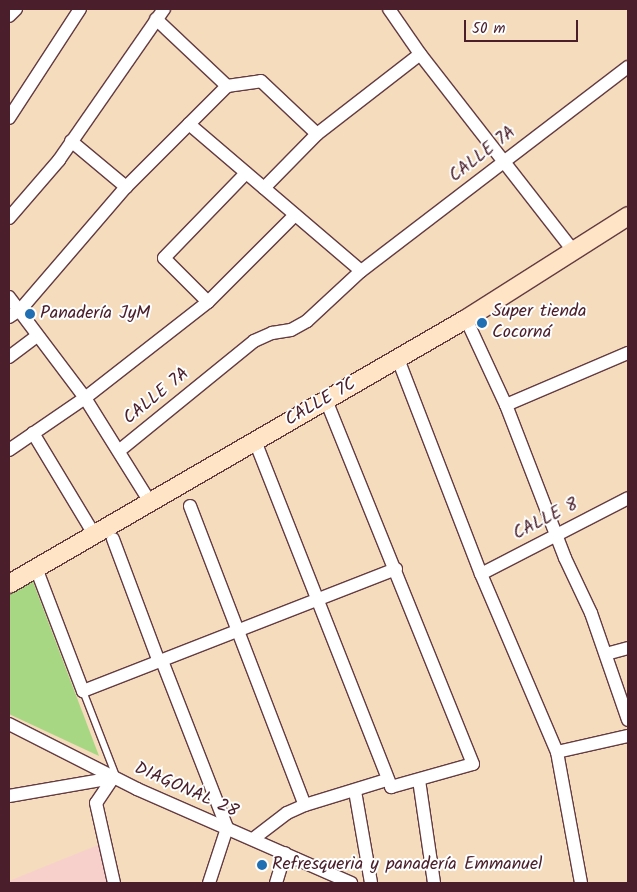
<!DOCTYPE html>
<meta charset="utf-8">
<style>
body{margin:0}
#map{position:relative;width:637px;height:892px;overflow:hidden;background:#f4dcbd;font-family:Kalam,sans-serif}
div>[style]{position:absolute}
.built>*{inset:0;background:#f7d0cb}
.green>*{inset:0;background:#a8d784}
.roads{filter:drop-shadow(1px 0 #643b41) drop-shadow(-1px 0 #643b41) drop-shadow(0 1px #643b41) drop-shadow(0 -1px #643b41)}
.lane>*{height:6px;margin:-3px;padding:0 3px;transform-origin:3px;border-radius:3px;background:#fff}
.street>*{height:12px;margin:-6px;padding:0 6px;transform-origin:6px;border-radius:6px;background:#fff}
.secondary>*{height:18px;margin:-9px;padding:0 9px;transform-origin:9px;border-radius:9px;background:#ffe4c6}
.dots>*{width:14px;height:14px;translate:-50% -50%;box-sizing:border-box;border:2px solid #fff;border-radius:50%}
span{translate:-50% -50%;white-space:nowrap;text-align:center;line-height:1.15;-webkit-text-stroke:4px #fff;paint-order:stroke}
.street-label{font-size:18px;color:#4a1f2b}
.poi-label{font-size:18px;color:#4a1f2b}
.left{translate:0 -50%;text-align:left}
.frame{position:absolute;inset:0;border:10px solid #4a1f2b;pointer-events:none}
.scale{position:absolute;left:464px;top:20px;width:114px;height:22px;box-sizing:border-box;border:2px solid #4a1f2b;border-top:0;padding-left:6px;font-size:15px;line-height:18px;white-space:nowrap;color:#4a1f2b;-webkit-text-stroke:4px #fff;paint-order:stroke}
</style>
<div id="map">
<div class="built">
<i style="clip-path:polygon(98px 845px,108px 883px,9px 883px,9px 881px)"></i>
</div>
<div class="green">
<i style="clip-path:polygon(32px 579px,99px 756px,9px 714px,9px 593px)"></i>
</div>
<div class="roads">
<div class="lane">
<i style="left:83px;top:691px;width:91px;rotate:68.8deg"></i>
</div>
<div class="street">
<i style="left:389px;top:9px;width:55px;rotate:55.4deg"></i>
<i style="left:420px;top:54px;width:251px;rotate:52.1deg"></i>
<i style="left:9px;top:16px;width:10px;rotate:-45deg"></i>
<i style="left:156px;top:19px;width:98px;rotate:43.3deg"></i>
<i style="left:9px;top:118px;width:130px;rotate:-56.9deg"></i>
<i style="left:189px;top:124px;width:226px;rotate:40.5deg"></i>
<i style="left:71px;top:141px;width:72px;rotate:39.9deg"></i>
<i style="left:264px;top:188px;width:76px;rotate:-45.5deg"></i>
<i style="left:317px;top:134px;width:130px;rotate:-37.8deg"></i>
<i style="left:9px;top:218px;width:77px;rotate:-49.2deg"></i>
<i style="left:59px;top:160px;width:184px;rotate:-55.2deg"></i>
<i style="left:9px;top:297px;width:126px;rotate:53deg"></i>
<i style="left:85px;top:398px;width:123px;rotate:58deg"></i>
<i style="left:208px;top:302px;width:62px;rotate:-135deg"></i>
<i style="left:164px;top:258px;width:118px;rotate:-46deg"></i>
<i style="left:9px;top:317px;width:14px;rotate:-34deg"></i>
<i style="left:21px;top:309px;width:161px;rotate:-49.3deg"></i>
<i style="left:126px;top:187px;width:143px;rotate:-45deg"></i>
<i style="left:227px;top:86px;width:34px;rotate:-8deg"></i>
<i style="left:261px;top:81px;width:77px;rotate:43.4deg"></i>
<i style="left:466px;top:319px;width:95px;rotate:65.1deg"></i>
<i style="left:506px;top:405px;width:164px;rotate:68.9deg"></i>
<i style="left:565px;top:558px;width:61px;rotate:64.7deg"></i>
<i style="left:591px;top:613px;width:113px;rotate:70.9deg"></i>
<i style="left:9px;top:357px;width:35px;rotate:-37deg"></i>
<i style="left:398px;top:359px;width:230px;rotate:68.9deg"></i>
<i style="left:481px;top:574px;width:194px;rotate:66.9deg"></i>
<i style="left:557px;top:752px;width:133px;rotate:79.6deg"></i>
<i style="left:506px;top:405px;width:133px;rotate:-23.1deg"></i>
<i style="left:33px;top:433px;width:118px;rotate:58.9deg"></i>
<i style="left:255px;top:441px;width:372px;rotate:68.5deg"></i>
<i style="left:391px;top:787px;width:85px;rotate:-15.7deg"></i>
<i style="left:473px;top:764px;width:393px;rotate:-112deg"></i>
<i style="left:9px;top:450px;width:92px;rotate:-34.4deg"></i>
<i style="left:85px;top:398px;width:156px;rotate:-38deg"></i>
<i style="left:208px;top:302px;width:123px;rotate:-45deg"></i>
<i style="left:120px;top:450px;width:173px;rotate:-39.1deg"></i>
<i style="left:254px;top:341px;width:20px;rotate:-24deg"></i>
<i style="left:272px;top:333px;width:19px;rotate:-9deg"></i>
<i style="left:291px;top:330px;width:18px;rotate:-29deg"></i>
<i style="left:307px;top:321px;width:74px;rotate:-42.8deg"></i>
<i style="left:361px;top:271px;width:336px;rotate:-37.4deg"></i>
<i style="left:190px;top:506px;width:320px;rotate:69deg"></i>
<i style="left:113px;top:539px;width:131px;rotate:69.5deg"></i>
<i style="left:36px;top:568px;width:132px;rotate:69.1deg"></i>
<i style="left:83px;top:691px;width:336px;rotate:-21.3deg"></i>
<i style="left:481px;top:574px;width:165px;rotate:-27.3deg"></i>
<i style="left:606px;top:654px;width:23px;rotate:-15deg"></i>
<i style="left:162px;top:661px;width:179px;rotate:68.7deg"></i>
<i style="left:227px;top:828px;width:58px;rotate:108.1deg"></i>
<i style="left:9px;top:724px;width:144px;rotate:26.9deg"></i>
<i style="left:137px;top:789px;width:234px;rotate:23.7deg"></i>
<i style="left:557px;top:752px;width:73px;rotate:-12.7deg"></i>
<i style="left:113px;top:778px;width:30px;rotate:124deg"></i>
<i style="left:96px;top:803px;width:82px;rotate:77.3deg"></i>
<i style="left:419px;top:780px;width:104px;rotate:81.7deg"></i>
<i style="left:355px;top:791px;width:93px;rotate:80.1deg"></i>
<i style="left:9px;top:796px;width:106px;rotate:-9.8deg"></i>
<i style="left:253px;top:839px;width:43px;rotate:-37.4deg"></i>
<i style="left:287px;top:813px;width:20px;rotate:-24deg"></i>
<i style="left:305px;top:805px;width:86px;rotate:-17deg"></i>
<i style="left:276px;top:883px;width:31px;rotate:-73deg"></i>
</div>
<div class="secondary">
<i style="left:9px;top:584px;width:528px;rotate:-30.11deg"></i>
<i style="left:466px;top:319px;width:192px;rotate:-32.4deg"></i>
</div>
</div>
<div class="dots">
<i style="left:30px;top:314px;background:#1f6fb2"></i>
<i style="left:482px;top:323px;background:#1f6fb2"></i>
<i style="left:262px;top:865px;background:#1f6fb2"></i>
</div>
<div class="street-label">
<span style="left:483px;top:155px;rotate:-38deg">CALLE 7A</span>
<span style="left:157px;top:397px;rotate:-39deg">CALLE 7A</span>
<span style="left:321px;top:403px;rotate:-30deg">CALLE 7C</span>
<span style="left:546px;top:520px;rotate:-27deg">CALLE 8</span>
<span style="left:186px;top:791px;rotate:24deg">DIAGONAL 28</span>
</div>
<div class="poi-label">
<span class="left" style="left:492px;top:323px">Super tienda<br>Cocorná</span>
<span class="left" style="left:40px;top:314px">Panadería JyM</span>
<span class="left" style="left:272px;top:865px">Refresqueria y panadería Emmanuel</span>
</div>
<div class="frame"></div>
<div class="scale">50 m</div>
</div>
